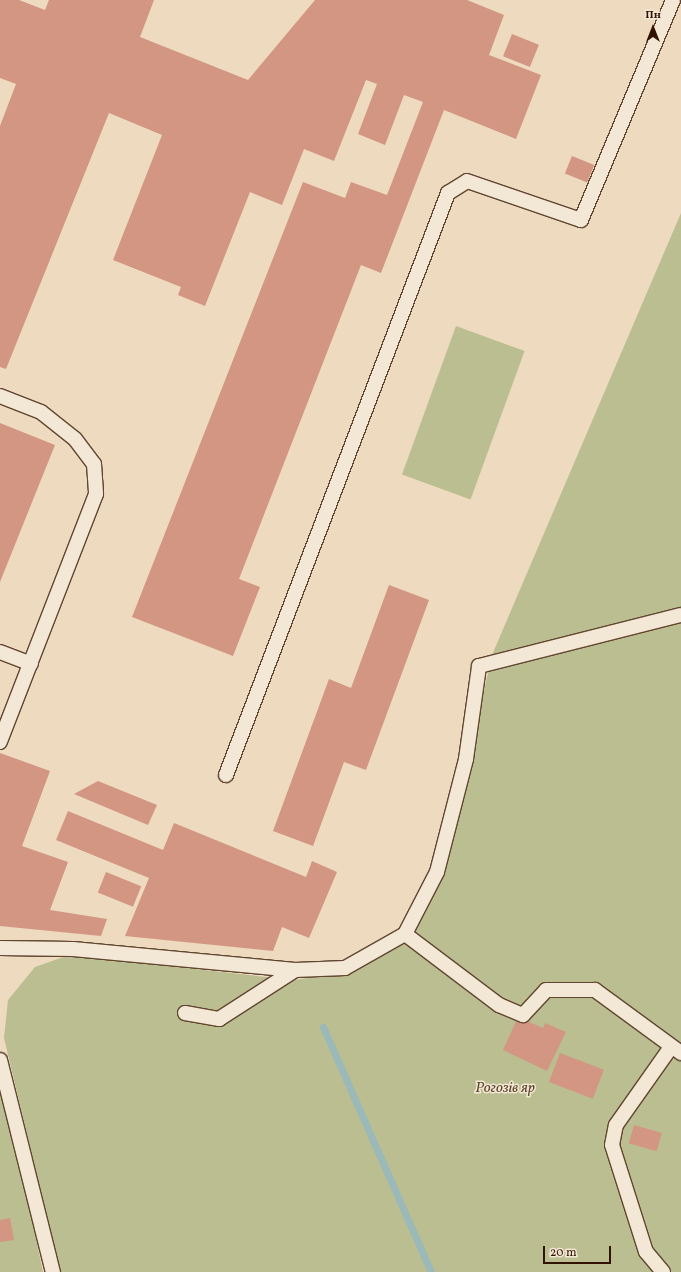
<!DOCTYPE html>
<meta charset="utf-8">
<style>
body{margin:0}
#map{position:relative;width:681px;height:1272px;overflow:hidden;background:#eddabf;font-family:Vollkorn,serif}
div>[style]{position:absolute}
.green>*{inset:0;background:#bbbe90;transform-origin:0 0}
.stream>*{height:7px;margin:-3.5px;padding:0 3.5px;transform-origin:3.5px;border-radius:3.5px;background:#9ab9b8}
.building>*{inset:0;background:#d39682;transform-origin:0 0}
.roads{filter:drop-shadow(1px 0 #614530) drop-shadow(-1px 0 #614530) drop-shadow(0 1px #614530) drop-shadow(0 -1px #614530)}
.lane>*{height:14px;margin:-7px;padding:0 7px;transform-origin:7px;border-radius:7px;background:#f3e7d5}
span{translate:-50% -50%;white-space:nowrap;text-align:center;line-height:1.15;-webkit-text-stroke:3px #f3e7d5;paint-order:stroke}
.park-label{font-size:15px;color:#5b462c;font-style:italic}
.north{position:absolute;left:633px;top:8px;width:40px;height:40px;-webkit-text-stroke:3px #f3e7d5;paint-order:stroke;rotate:0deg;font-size:11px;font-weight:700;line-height:16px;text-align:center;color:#321301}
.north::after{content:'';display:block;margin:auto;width:14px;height:18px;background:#321301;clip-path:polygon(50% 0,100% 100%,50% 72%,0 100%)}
.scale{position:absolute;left:543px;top:1246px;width:68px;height:18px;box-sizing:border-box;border:2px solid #321301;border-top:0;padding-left:5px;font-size:12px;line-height:14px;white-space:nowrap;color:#321301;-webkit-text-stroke:3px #f3e7d5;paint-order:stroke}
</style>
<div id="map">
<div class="green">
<i style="clip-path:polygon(681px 213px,681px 1272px,60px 1272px,4px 1038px,8px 1000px,35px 967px,69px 955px,293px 980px,347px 973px,406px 942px,443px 872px,492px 655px)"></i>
<i style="left:456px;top:326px;width:73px;height:158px;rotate:20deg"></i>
<i style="clip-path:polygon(0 1090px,12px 1126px,43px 1272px,0 1272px)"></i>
</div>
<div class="stream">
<i style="left:323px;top:1027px;width:268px;rotate:66.2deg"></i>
</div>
<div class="building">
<i style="clip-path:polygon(0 0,19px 0,45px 10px,49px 0,154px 0,140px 37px,248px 80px,315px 0,467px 0,504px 15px,489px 55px,541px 75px,516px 139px,444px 110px,381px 273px,361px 265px,239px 579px,260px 587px,233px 656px,132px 617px,303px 182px,345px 198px,351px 182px,387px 195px,423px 102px,404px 95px,385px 145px,358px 134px,377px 84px,366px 80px,334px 161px,304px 149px,282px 205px,250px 192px,205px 306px,178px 295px,181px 287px,113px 260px,162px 135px,109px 113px,6px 369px,0 367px,0 126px,16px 84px,0 78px)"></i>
<i style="left:512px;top:34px;width:29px;height:24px;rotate:22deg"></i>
<i style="left:572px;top:156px;width:24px;height:19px;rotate:22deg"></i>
<i style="clip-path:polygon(0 423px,55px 445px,0 582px)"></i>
<i style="clip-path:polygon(389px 585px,429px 600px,366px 770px,344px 762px,313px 846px,273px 831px,329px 679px,351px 688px)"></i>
<i style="clip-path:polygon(0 753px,50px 771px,22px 846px,68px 862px,50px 910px,107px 919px,101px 936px,0 926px)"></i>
<i style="clip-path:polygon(98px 781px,157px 805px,148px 825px,74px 794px)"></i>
<i style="clip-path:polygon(68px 811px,163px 850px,174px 823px,306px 877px,312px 861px,337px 872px,309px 938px,282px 927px,273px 951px,125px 936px,149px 878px,56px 840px)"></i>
<i style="left:106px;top:872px;width:38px;height:22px;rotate:22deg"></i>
<i style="clip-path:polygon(518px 1017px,543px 1028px,545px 1023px,566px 1032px,547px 1071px,503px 1050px)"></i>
<i style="left:560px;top:1053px;width:47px;height:31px;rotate:21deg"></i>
<i style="left:634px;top:1125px;width:29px;height:19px;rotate:16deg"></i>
<i style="clip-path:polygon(10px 1218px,14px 1240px,0 1242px,0 1220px)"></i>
</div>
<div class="roads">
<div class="lane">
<i style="left:0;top:396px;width:44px;rotate:21.3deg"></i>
<i style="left:41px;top:412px;width:43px;rotate:38.5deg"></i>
<i style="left:75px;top:439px;width:31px;rotate:53deg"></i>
<i style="left:94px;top:464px;width:30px;rotate:86deg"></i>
<i style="left:96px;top:494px;width:266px;rotate:111.2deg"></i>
<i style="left:0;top:652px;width:33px;rotate:21deg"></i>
<i style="left:226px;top:775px;width:623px;rotate:-69.12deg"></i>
<i style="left:448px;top:193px;width:22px;rotate:-32deg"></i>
<i style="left:467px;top:181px;width:120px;rotate:18.9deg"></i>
<i style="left:581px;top:220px;width:238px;rotate:-67.3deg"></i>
<i style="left:405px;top:934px;width:118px;rotate:37.1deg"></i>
<i style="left:499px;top:1005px;width:26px;rotate:23deg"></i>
<i style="left:523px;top:1015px;width:34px;rotate:-47deg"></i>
<i style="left:546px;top:990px;width:49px"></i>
<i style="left:595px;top:990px;width:107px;rotate:36.2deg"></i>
<i style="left:0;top:948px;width:73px;rotate:0.8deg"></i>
<i style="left:73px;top:949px;width:223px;rotate:5.4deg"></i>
<i style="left:295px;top:970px;width:50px;rotate:-2.3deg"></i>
<i style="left:345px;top:968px;width:69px;rotate:-29.5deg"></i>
<i style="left:405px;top:934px;width:70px;rotate:-62.7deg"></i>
<i style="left:437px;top:872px;width:117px;rotate:-75.6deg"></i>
<i style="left:466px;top:759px;width:94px;rotate:-82deg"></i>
<i style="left:479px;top:666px;width:208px;rotate:-14.2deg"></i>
<i style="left:185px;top:1013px;width:35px;rotate:10deg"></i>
<i style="left:219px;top:1019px;width:90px;rotate:-32.8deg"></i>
<i style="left:0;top:1060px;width:219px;rotate:76deg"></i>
<i style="left:663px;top:1272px;width:26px;rotate:-130deg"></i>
<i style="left:646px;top:1252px;width:112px;rotate:-107.6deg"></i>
<i style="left:612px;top:1145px;width:20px;rotate:-79deg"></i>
<i style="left:616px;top:1125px;width:95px;rotate:-54.8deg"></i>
</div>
</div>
<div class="park-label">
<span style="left:505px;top:1089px">Рогозів яр</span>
</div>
<div class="north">Пн</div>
<div class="scale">20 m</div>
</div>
